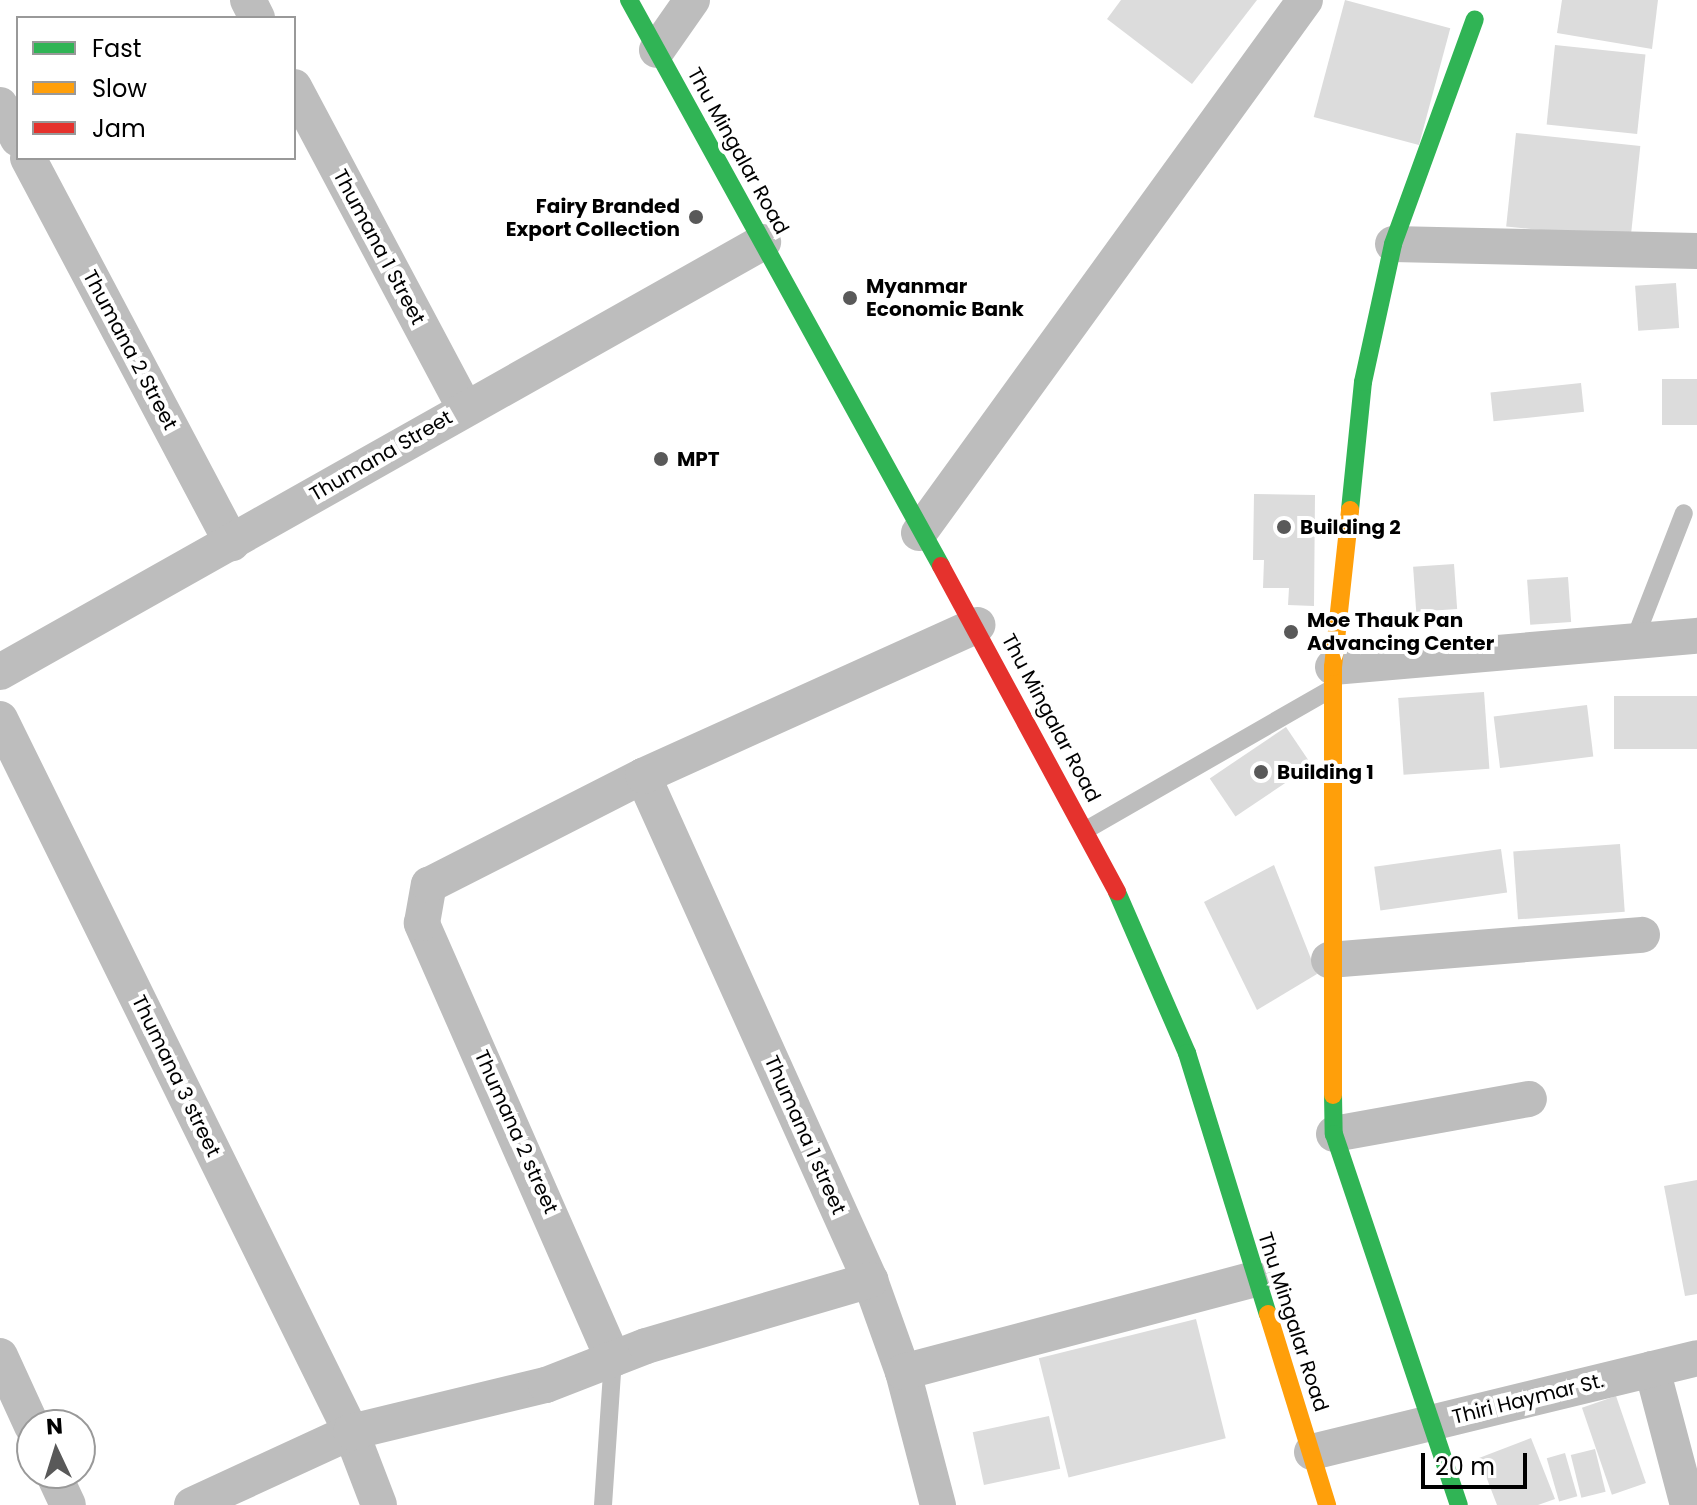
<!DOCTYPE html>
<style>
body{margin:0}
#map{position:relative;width:1697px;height:1505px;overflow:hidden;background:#fff;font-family:Poppins,sans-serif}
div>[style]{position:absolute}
.building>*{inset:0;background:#dcdcdc;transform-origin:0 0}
.lane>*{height:18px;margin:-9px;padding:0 9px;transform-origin:9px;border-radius:9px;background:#bdbdbd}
.street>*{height:36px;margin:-18px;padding:0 18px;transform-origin:18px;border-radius:18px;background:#bdbdbd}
.fast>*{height:18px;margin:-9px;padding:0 9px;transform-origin:9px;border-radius:9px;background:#30b455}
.slow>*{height:18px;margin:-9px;padding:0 9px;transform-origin:9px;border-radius:9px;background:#ff9f0a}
.jam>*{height:18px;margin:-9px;padding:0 9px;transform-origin:9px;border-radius:9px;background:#e5322d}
.dots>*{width:22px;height:22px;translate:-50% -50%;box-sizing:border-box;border:4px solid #fff;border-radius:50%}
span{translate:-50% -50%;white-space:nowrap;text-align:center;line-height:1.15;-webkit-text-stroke:8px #fff;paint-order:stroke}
.street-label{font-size:20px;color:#000}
.poi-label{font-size:20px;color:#000;font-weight:700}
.right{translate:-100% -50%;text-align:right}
.left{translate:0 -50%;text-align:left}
.legend{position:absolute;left:16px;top:16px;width:280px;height:144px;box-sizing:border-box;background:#fff;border:2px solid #999;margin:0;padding:10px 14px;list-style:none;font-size:24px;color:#000}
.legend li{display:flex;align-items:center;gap:16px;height:40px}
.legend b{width:40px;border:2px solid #999}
.north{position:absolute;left:16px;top:1409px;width:80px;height:80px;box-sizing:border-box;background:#fff;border:2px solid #999;border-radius:50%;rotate:356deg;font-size:22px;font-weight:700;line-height:32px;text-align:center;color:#000}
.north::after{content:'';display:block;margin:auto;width:28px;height:36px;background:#595959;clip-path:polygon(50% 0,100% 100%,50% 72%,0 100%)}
.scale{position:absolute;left:1421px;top:1453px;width:106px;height:36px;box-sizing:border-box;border:4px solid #000;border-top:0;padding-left:10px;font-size:24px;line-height:28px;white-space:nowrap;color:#000;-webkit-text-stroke:6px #fff;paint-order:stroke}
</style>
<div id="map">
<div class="building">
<i style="clip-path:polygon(1121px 0,1257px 0,1192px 84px,1107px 19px)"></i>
<i style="left:1345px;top:0;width:109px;height:121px;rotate:15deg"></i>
<i style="clip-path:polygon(1562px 0,1658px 0,1652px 49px,1557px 33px)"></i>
<i style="left:1555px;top:45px;width:91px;height:80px;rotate:6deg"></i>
<i style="left:1516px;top:133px;width:125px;height:94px;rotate:6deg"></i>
<i style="left:1676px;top:283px;width:45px;height:41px;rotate:86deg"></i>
<i style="left:1697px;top:379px;width:46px;height:35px;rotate:90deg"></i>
<i style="left:1581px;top:383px;width:29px;height:91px;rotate:84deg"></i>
<i style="clip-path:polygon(1254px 494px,1315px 495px,1314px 606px,1288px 605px,1289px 588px,1263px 588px,1264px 560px,1253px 560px)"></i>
<i style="left:1454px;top:564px;width:45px;height:41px;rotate:86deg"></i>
<i style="left:1568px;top:577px;width:45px;height:41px;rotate:86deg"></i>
<i style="left:1484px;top:692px;width:77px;height:86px;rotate:86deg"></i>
<i style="left:1697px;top:696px;width:53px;height:83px;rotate:90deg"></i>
<i style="left:1587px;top:705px;width:52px;height:94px;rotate:83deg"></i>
<i style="left:1286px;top:727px;width:46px;height:92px;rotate:56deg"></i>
<i style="left:1620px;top:844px;width:68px;height:107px;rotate:86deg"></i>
<i style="left:1501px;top:849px;width:44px;height:128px;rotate:82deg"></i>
<i style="clip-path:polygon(1274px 865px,1317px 974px,1257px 1010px,1204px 902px)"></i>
<i style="clip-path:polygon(1697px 1180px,1697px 1294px,1685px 1296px,1664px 1186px)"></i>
<i style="left:1196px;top:1319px;width:123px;height:162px;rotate:76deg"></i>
<i style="left:1616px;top:1396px;width:92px;height:36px;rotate:71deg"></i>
<i style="left:1049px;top:1416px;width:54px;height:78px;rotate:78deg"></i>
<i style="clip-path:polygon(1531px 1438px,1555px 1499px,1538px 1505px,1497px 1505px,1479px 1458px)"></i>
<i style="left:1595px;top:1449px;width:44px;height:25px;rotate:76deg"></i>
<i style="left:1565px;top:1453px;width:45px;height:19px;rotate:74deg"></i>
</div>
<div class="lane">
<i style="left:1634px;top:641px;width:137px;rotate:-68.7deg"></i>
<i style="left:1086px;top:830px;width:283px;rotate:-29.9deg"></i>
<i style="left:603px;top:1505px;width:146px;rotate:-86.1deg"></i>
</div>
<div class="street">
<i style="left:248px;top:0;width:20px;rotate:63deg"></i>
<i style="left:657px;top:50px;width:61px;rotate:-55deg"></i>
<i style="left:294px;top:87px;width:362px;rotate:62deg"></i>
<i style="left:0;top:105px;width:38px;rotate:62deg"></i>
<i style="left:28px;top:158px;width:436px;rotate:62.1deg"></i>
<i style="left:1393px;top:244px;width:304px;rotate:1.3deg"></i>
<i style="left:919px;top:533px;width:658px;rotate:-54.09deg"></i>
<i style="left:1333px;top:667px;width:365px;rotate:-4.9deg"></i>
<i style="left:0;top:672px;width:876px;rotate:-29.4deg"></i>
<i style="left:0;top:719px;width:795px;rotate:63.79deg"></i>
<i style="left:351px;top:1432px;width:78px;rotate:69deg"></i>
<i style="left:643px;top:776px;width:553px;rotate:65.75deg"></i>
<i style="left:870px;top:1280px;width:98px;rotate:70.3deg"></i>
<i style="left:903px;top:1372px;width:138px;rotate:75.3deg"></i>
<i style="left:1329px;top:960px;width:314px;rotate:-4.6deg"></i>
<i style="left:1334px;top:1134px;width:198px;rotate:-10.2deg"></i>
<i style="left:0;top:1356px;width:77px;rotate:65.4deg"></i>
<i style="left:613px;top:1359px;width:476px;rotate:-113.7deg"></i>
<i style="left:422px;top:923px;width:39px;rotate:-80deg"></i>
<i style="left:429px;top:885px;width:240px;rotate:-27deg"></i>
<i style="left:643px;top:776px;width:367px;rotate:-24.3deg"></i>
<i style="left:1652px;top:1369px;width:141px;rotate:75.2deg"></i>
<i style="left:903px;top:1372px;width:363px;rotate:-14.8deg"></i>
<i style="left:1312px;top:1452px;width:396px;rotate:-13.7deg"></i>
<i style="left:53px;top:1473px;width:35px;rotate:65deg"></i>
<i style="left:192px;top:1505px;width:175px;rotate:-24.7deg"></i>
<i style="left:351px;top:1432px;width:201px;rotate:-13.6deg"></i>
<i style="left:546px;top:1385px;width:107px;rotate:-21.3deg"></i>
<i style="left:646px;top:1346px;width:234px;rotate:-16.4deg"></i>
</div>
<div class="fast">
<i style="left:629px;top:0;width:646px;rotate:61.13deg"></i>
<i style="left:1350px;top:510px;width:129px;rotate:-84.2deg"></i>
<i style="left:1363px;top:382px;width:141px;rotate:-77.7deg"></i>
<i style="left:1393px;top:244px;width:239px;rotate:-70deg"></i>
<i style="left:1117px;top:892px;width:176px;rotate:66.5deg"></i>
<i style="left:1187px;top:1053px;width:273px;rotate:72.8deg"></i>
<i style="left:1333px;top:1095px;width:39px;rotate:89deg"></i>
<i style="left:1334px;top:1134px;width:391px;rotate:71.4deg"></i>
</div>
<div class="slow">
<i style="left:1333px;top:1095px;width:428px;rotate:-90deg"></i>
<i style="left:1333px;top:667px;width:158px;rotate:-83.8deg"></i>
<i style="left:1268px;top:1314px;width:200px;rotate:72.8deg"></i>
</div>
<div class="jam">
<i style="left:941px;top:566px;width:370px;rotate:61.6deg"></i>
</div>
<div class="dots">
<i style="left:696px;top:217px;background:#595959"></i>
<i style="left:850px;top:298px;background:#595959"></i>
<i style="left:661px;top:459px;background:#595959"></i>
<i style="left:1284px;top:527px;background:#595959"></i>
<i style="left:1291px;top:632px;background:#595959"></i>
<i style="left:1261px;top:772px;background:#595959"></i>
</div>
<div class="street-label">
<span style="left:738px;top:151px;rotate:61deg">Thu Mingalar Road</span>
<span style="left:379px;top:247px;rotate:62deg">Thumana 1 Street</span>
<span style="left:130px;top:350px;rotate:62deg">Thumana 2 Street</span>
<span style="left:381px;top:456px;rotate:-30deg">Thumana Street</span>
<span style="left:1051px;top:718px;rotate:62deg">Thu Mingalar Road</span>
<span style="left:176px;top:1076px;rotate:64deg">Thumana 3 street</span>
<span style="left:516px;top:1132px;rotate:66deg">Thumana 2 street</span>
<span style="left:805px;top:1135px;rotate:66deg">Thumana 1 street</span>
<span style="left:1293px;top:1322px;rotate:72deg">Thu Mingalar Road</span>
<span style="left:1528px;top:1399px;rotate:-14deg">Thiri Haymar St.</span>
</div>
<div class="poi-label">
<span class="right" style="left:680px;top:218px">Fairy Branded<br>Export Collection</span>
<span class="left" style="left:866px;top:298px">Myanmar<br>Economic Bank</span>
<span class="left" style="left:677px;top:459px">MPT</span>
<span class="left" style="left:1300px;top:527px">Building 2</span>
<span class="left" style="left:1307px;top:632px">Moe Thauk Pan<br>Advancing Center</span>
<span class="left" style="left:1277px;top:772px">Building 1</span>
</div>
<ul class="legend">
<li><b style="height:10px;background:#30b455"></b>Fast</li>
<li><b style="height:10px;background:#ff9f0a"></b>Slow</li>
<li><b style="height:10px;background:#e5322d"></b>Jam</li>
</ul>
<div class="north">N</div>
<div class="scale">20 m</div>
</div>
